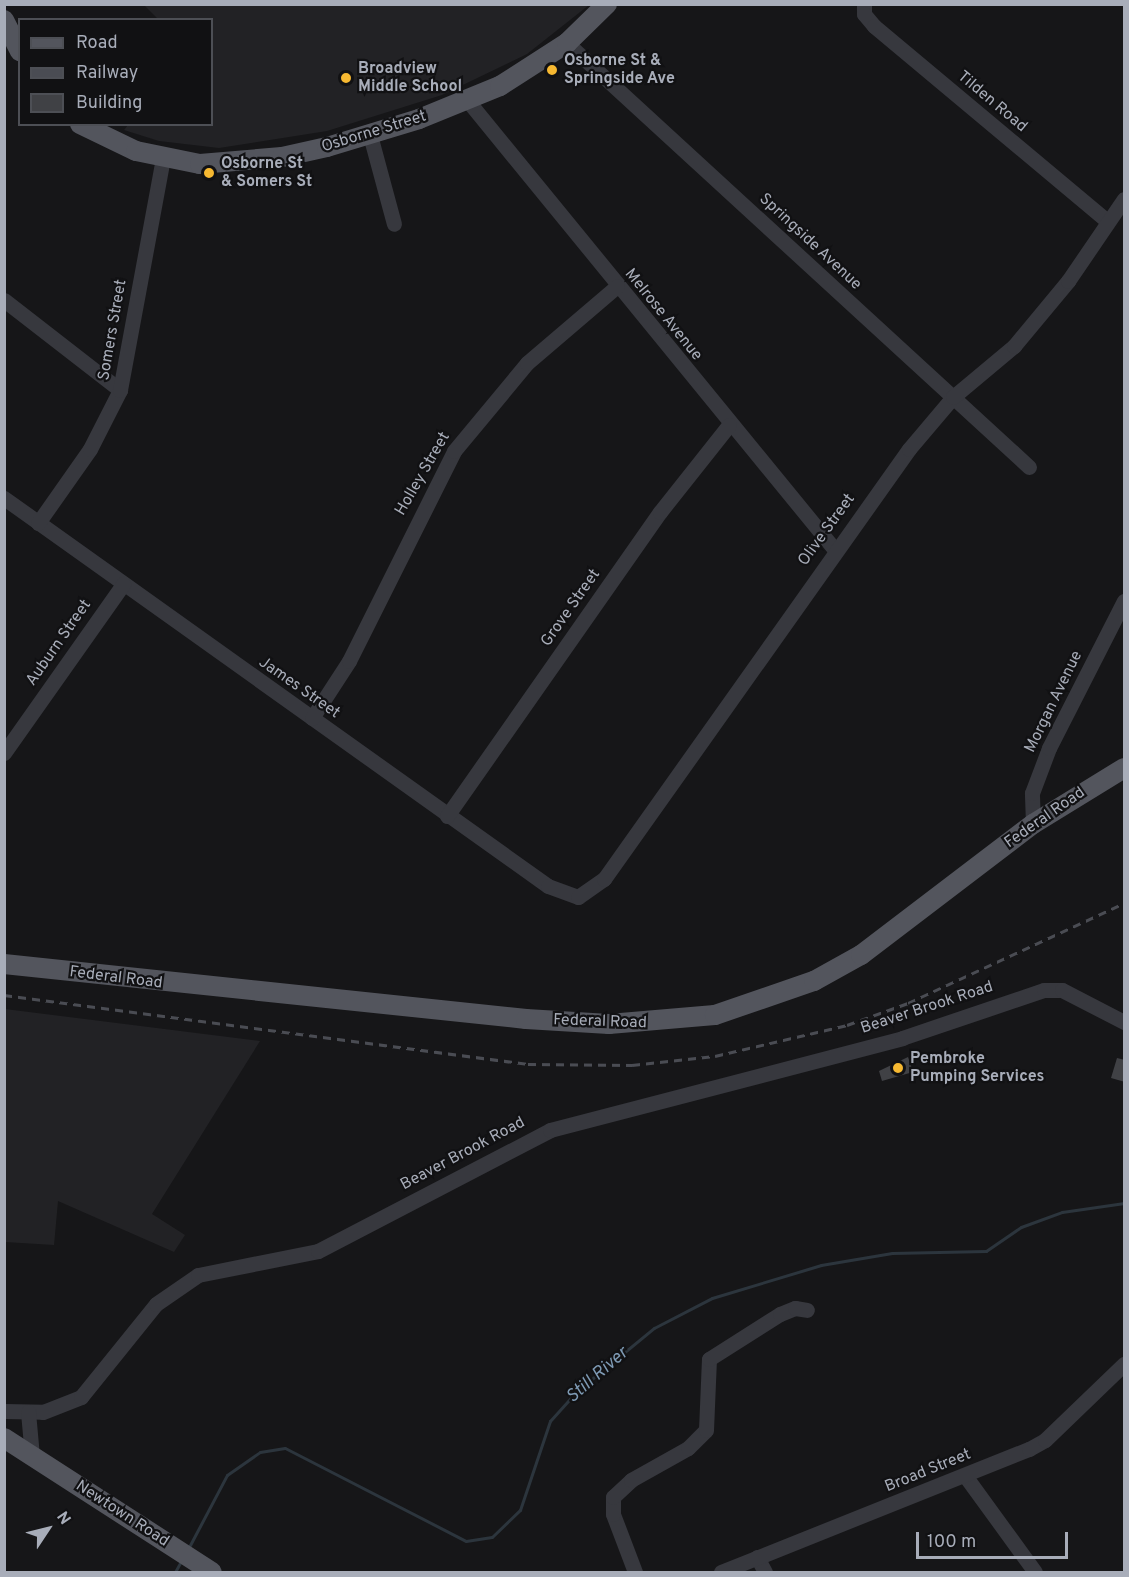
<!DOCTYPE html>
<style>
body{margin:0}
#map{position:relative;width:1129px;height:1577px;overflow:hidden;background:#161618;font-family:Overpass,sans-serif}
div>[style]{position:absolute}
.built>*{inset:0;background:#222225}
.stream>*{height:3px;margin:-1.5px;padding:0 1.5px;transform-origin:1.5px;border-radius:1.5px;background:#2c353d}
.building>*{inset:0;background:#404145}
.minor>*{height:15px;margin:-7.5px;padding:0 7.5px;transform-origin:7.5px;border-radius:7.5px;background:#37383e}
.major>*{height:20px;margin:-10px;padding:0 10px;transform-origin:10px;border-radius:10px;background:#53555d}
.rail>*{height:3px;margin-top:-1.5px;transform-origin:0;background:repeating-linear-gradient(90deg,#4a4c53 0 8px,transparent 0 14px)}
.dots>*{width:16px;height:16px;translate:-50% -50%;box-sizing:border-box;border:3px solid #111113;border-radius:50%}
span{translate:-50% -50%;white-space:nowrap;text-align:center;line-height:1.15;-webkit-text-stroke:4.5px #111113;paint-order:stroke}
.poi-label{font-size:16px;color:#a8adb9;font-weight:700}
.left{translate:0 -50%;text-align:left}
.street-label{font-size:16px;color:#a8adb9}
.water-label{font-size:18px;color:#7e9ab4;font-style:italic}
.frame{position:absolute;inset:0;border:6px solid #a8adb9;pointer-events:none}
.legend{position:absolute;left:18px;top:18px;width:195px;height:108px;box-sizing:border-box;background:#111113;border:2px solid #4d4f55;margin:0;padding:8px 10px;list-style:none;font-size:18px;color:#a8adb9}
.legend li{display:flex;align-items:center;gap:12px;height:30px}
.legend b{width:30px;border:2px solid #4d4f55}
.north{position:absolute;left:18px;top:1499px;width:60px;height:60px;-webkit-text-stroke:4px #111113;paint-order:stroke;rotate:55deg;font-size:16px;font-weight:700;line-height:24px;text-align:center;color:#a8adb9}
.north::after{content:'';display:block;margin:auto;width:21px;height:27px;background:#a8adb9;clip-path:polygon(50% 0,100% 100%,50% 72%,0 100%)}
.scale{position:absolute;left:916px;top:1532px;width:152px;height:27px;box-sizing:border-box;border:3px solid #a8adb9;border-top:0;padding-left:8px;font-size:18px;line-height:21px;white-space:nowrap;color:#a8adb9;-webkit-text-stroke:4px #111113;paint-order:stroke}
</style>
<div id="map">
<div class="built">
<i style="clip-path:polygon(144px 5px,589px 5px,527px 54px,442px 95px,327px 131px,219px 148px,159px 141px,124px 130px,128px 125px,212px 124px,212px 20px,158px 19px)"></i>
<i style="clip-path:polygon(5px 1009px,260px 1041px,152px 1214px,185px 1235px,174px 1252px,58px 1201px,54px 1245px,5px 1242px)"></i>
</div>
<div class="stream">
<i style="left:189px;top:1547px;width:81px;rotate:-62.2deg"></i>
<i style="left:227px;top:1475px;width:40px;rotate:-34.9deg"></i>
<i style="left:260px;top:1452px;width:25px;rotate:-9deg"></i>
<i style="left:285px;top:1448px;width:203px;rotate:27.2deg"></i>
<i style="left:466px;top:1541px;width:26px;rotate:-9deg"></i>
<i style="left:492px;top:1537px;width:39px;rotate:-44deg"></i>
<i style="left:520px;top:1510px;width:94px;rotate:-71.4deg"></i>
<i style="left:550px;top:1421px;width:39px;rotate:-48deg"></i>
<i style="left:576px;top:1392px;width:101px;rotate:-39.4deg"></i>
<i style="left:654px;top:1328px;width:65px;rotate:-27.3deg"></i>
<i style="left:712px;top:1298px;width:114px;rotate:-16.8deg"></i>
<i style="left:821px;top:1265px;width:72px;rotate:-9.6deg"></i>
<i style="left:892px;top:1253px;width:94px;rotate:-1.2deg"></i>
<i style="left:986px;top:1251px;width:42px;rotate:-34.4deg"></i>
<i style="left:1021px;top:1227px;width:44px;rotate:-20.1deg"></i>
<i style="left:1062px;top:1212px;width:63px;rotate:-8.3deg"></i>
<i style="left:175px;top:1572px;width:13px;rotate:-61deg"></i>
</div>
<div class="building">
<i style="clip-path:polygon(908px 1057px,913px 1072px,882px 1081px,879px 1071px)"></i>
<i style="clip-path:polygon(1117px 1058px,1125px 1060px,1125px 1082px,1111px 1078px)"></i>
</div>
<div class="minor">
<i style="left:864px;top:4px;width:10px;rotate:90deg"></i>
<i style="left:864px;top:14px;width:16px;rotate:50deg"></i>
<i style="left:874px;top:26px;width:302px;rotate:39.9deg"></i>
<i style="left:567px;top:43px;width:627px;rotate:42.54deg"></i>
<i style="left:468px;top:101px;width:580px;rotate:50.74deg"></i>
<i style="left:370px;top:135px;width:92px;rotate:74.9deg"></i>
<i style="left:4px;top:300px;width:147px;rotate:37.8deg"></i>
<i style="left:4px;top:498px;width:668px;rotate:35.5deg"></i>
<i style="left:548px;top:886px;width:32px;rotate:20deg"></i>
<i style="left:578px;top:897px;width:32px;rotate:-35deg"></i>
<i style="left:604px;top:879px;width:527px;rotate:-54.65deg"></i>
<i style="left:909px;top:449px;width:68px;rotate:-49.8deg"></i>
<i style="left:953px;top:397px;width:80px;rotate:-39.9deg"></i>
<i style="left:1014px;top:346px;width:85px;rotate:-50.3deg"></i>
<i style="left:1068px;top:281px;width:99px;rotate:-55.7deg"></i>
<i style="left:38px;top:523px;width:90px;rotate:-54.9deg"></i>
<i style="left:90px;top:449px;width:66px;rotate:-63deg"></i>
<i style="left:120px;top:390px;width:235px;rotate:-79.5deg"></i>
<i style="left:312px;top:718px;width:68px;rotate:-57deg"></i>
<i style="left:349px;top:661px;width:235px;rotate:-63.4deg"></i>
<i style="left:454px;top:451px;width:114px;rotate:-50.3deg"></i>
<i style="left:527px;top:363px;width:118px;rotate:-40.5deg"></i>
<i style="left:4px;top:753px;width:207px;rotate:-54.8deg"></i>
<i style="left:447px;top:816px;width:371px;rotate:-55deg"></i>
<i style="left:660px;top:512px;width:111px;rotate:-51.6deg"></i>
<i style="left:1033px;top:824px;width:31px;rotate:-92deg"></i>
<i style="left:1032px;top:793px;width:48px;rotate:-69.3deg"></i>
<i style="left:1049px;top:748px;width:165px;rotate:-63deg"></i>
<i style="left:4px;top:1411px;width:39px;rotate:1deg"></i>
<i style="left:43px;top:1412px;width:41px;rotate:-21.5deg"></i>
<i style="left:81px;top:1397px;width:119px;rotate:-51.1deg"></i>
<i style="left:156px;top:1304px;width:51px;rotate:-34.6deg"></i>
<i style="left:198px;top:1275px;width:122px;rotate:-11.3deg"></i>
<i style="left:318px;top:1251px;width:262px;rotate:-27.5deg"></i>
<i style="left:550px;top:1130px;width:364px;rotate:-14.6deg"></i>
<i style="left:902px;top:1038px;width:150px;rotate:-18.7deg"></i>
<i style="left:1044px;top:990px;width:18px"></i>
<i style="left:1062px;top:990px;width:70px;rotate:27.3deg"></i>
<i style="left:28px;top:1412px;width:44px;rotate:84.8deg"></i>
<i style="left:966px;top:1477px;width:117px;rotate:54deg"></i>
<i style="left:757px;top:1557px;width:17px;rotate:62deg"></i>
<i style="left:635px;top:1572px;width:62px;rotate:-110.8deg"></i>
<i style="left:613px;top:1514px;width:17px;rotate:-90deg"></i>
<i style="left:613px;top:1497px;width:25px;rotate:-43deg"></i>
<i style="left:631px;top:1480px;width:65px;rotate:-29.3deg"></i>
<i style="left:688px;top:1448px;width:25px;rotate:-45deg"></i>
<i style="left:706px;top:1430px;width:71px;rotate:-87.6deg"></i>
<i style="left:709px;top:1359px;width:84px;rotate:-32.4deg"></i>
<i style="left:780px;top:1314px;width:16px;rotate:-22deg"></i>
<i style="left:795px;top:1308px;width:12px;rotate:9deg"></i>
<i style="left:721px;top:1572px;width:332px;rotate:-21.8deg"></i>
<i style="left:1029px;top:1449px;width:18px;rotate:-29deg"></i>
<i style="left:1045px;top:1440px;width:110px;rotate:-43.9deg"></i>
</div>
<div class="major">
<i style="left:4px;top:20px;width:35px;rotate:63deg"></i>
<i style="left:80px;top:124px;width:62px;rotate:25.7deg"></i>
<i style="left:136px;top:151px;width:65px;rotate:11.5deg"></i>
<i style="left:200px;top:164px;width:82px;rotate:-4.9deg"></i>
<i style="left:282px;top:157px;width:46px;rotate:-12.5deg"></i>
<i style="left:327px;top:147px;width:96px;rotate:-16.9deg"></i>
<i style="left:419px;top:119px;width:87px;rotate:-22.2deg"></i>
<i style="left:500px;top:86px;width:80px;rotate:-32.7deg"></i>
<i style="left:567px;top:43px;width:56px;rotate:-44.3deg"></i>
<i style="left:4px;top:964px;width:525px;rotate:6.01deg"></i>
<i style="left:526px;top:1019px;width:83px;rotate:3.4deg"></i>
<i style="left:609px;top:1024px;width:106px;rotate:-4.9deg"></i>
<i style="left:715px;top:1015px;width:105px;rotate:-19deg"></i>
<i style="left:814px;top:981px;width:54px;rotate:-29deg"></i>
<i style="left:861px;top:955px;width:216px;rotate:-37.3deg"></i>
<i style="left:1033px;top:824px;width:107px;rotate:-31.6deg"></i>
<i style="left:4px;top:1438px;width:247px;rotate:32.8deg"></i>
</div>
<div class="rail">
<i style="left:4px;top:995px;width:529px;rotate:7.5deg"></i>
<i style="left:528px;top:1064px;width:104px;rotate:0.6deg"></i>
<i style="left:632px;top:1065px;width:83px;rotate:-6.2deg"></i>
<i style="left:715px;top:1056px;width:136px;rotate:-13.2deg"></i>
<i style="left:847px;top:1025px;width:65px;rotate:-19.8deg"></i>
<i style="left:908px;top:1003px;width:238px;rotate:-24.8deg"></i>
</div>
<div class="dots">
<i style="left:552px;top:70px;background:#f6b831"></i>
<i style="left:346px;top:78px;background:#f6b831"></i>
<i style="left:209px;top:173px;background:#f6b831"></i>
<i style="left:898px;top:1068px;background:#f6b831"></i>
</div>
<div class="poi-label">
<span class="left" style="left:564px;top:70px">Osborne St &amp;<br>Springside Ave</span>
<span class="left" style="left:358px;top:78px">Broadview<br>Middle School</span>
<span class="left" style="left:221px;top:173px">Osborne St<br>&amp; Somers St</span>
<span class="left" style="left:910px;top:1068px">Pembroke<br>Pumping Services</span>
</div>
<div class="street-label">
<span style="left:992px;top:102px;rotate:40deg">Tilden Road</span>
<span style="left:374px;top:132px;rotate:-17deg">Osborne Street</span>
<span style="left:810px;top:242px;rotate:43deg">Springside Avenue</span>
<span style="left:663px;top:315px;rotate:51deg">Melrose Avenue</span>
<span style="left:113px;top:330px;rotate:-80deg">Somers Street</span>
<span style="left:423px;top:474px;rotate:-60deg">Holley Street</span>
<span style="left:827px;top:530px;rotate:-54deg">Olive Street</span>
<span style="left:571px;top:608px;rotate:-55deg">Grove Street</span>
<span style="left:59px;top:643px;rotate:-55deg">Auburn Street</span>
<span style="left:299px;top:688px;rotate:35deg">James Street</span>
<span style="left:1054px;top:702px;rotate:-64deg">Morgan Avenue</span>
<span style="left:1045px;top:818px;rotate:-35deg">Federal Road</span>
<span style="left:116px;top:978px;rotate:7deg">Federal Road</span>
<span style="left:927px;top:1008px;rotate:-18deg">Beaver Brook Road</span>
<span style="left:600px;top:1022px;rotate:2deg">Federal Road</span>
<span style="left:463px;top:1154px;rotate:-28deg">Beaver Brook Road</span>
<span style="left:928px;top:1471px;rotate:-22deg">Broad Street</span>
<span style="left:122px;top:1514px;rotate:33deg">Newtown Road</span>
</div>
<div class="water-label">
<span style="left:598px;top:1376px;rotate:-41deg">Still River</span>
</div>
<div class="frame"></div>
<ul class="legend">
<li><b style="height:8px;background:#53555d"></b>Road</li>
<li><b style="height:8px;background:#4a4c53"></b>Railway</li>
<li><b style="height:16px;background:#404145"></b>Building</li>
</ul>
<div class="north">N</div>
<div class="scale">100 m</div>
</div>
